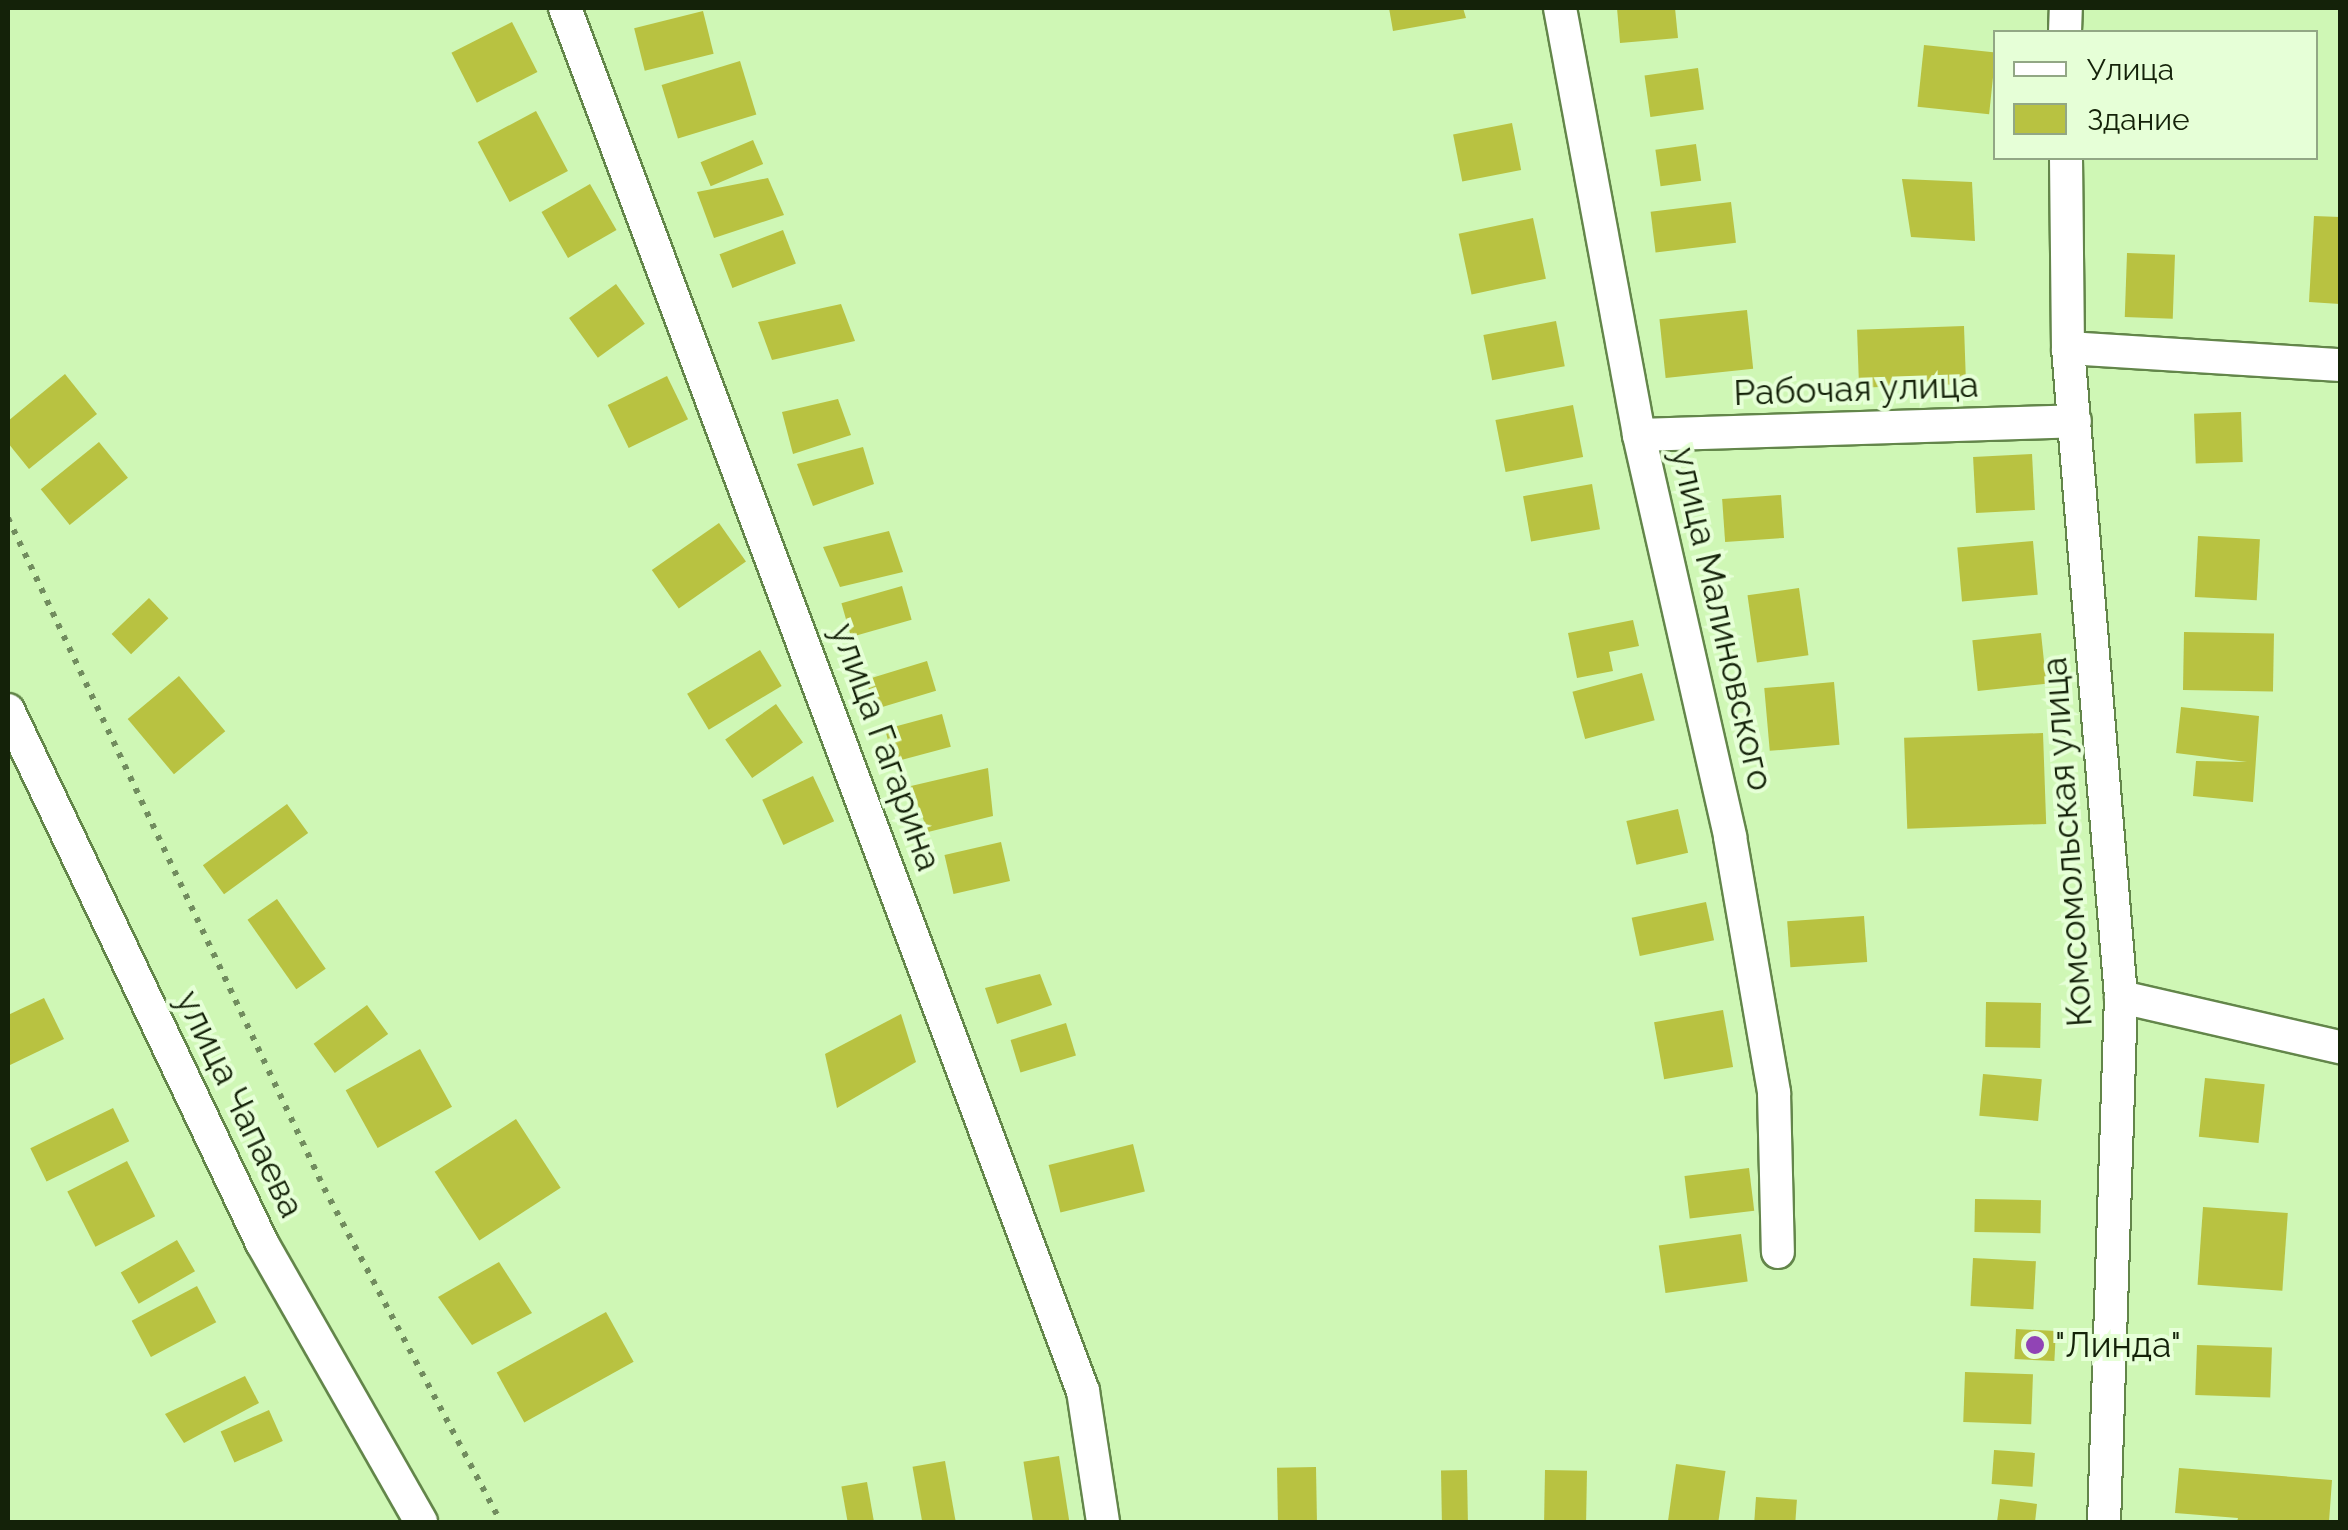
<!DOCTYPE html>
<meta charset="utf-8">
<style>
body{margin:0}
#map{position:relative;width:2348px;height:1530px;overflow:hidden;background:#cff7b5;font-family:Raleway,sans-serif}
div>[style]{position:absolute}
.building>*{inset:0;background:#b8c241;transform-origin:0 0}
.path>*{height:6px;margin-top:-3px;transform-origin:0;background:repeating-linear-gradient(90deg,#718c5e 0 5px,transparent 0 13px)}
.roads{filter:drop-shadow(2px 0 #63864a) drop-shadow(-2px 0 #63864a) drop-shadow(0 2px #63864a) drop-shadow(0 -2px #63864a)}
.street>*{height:32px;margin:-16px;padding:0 16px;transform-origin:16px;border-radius:16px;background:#fff}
.dots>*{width:28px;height:28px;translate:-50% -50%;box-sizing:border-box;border:5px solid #e6ffd7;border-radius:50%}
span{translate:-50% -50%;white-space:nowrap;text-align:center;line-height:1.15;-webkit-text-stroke:8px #e6ffd7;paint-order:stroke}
.street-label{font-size:35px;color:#142209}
.poi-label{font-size:35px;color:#142209}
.left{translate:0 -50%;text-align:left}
.frame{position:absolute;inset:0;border:10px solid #142209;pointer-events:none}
.legend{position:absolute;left:1993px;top:30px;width:325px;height:130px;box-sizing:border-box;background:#e6ffd7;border:2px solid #92a785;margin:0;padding:12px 18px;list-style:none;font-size:30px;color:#142209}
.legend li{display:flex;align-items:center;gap:20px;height:50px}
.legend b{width:50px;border:2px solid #92a785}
</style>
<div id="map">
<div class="building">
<i style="clip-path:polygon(1389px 8px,1463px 8px,1466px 18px,1393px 31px)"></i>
<i style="clip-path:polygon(1617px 8px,1675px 8px,1678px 38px,1620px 43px)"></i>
<i style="left:703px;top:11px;width:44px;height:71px;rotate:76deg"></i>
<i style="left:512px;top:22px;width:56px;height:68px;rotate:63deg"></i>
<i style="left:1924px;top:45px;width:72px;height:62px;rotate:6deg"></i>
<i style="left:740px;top:61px;width:56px;height:82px;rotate:73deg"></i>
<i style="left:1698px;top:68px;width:42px;height:54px;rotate:82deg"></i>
<i style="left:536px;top:111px;width:68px;height:66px;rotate:62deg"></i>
<i style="left:1512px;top:123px;width:48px;height:60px;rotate:79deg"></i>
<i style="left:753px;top:140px;width:26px;height:57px;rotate:67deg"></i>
<i style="left:1696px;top:144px;width:37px;height:41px;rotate:82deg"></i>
<i style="clip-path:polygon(768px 178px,784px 215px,714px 238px,697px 192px)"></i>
<i style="clip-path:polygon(1902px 179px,1972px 182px,1975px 241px,1911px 237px)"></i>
<i style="left:590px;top:184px;width:53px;height:56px;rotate:60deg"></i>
<i style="left:1731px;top:202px;width:41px;height:81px;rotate:83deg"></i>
<i style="clip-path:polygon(2314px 216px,2340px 217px,2340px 304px,2309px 302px)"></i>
<i style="left:1533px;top:218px;width:62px;height:76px;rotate:78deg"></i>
<i style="left:783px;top:230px;width:36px;height:68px;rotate:69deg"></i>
<i style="left:2127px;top:253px;width:48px;height:64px;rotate:2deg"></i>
<i style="left:616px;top:284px;width:49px;height:58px;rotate:54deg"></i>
<i style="clip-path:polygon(841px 304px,855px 341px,772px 360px,758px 322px)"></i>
<i style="left:1747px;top:310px;width:59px;height:88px;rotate:84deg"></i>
<i style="left:1556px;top:321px;width:46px;height:74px;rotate:79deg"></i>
<i style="left:1964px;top:326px;width:58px;height:107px;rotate:88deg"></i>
<i style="clip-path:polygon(65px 374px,97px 414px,29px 469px,8px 443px,8px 421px)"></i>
<i style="left:667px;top:376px;width:48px;height:66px;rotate:64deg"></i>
<i style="clip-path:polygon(838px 399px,851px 435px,793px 454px,782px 412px)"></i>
<i style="left:1573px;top:405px;width:53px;height:79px;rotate:79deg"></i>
<i style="left:2241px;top:412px;width:50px;height:47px;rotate:88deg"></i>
<i style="left:99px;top:442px;width:46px;height:75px;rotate:51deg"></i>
<i style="clip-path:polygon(863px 447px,874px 484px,813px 506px,797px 464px)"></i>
<i style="left:2032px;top:454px;width:56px;height:59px;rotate:87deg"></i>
<i style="left:1592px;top:484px;width:46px;height:70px;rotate:80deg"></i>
<i style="left:1781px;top:495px;width:43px;height:59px;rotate:86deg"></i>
<i style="left:719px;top:523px;width:47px;height:82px;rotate:55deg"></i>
<i style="clip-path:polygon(889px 531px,903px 572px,840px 587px,823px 547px)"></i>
<i style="left:2198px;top:536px;width:62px;height:61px;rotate:3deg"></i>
<i style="left:2033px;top:541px;width:54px;height:76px;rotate:85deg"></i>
<i style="left:902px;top:586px;width:35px;height:63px;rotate:74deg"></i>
<i style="left:1799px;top:588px;width:68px;height:52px;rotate:82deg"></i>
<i style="left:149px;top:598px;width:28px;height:52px;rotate:46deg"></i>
<i style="clip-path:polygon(1633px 620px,1639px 646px,1609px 652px,1613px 671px,1577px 678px,1568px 633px)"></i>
<i style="left:2184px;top:632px;width:90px;height:58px;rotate:1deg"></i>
<i style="left:2041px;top:633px;width:51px;height:69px;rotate:84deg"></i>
<i style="left:760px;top:650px;width:42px;height:85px;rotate:59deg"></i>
<i style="left:927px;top:661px;width:31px;height:64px;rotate:73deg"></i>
<i style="left:1642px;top:673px;width:49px;height:72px;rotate:75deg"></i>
<i style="left:179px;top:676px;width:72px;height:67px;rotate:50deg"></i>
<i style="left:1834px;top:682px;width:63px;height:70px;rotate:85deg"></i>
<i style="left:776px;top:704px;width:47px;height:62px;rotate:55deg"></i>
<i style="clip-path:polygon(2181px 707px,2259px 716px,2253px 802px,2193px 796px,2196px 761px,2247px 762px,2176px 753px)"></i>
<i style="left:942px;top:714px;width:34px;height:59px;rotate:75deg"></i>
<i style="left:2043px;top:733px;width:91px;height:139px;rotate:88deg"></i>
<i style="clip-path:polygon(988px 768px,993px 816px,928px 832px,911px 786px)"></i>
<i style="left:813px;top:776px;width:50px;height:56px;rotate:65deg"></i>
<i style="left:287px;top:804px;width:36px;height:104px;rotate:54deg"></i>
<i style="left:1678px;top:809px;width:45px;height:53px;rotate:77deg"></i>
<i style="left:1001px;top:842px;width:40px;height:58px;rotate:77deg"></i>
<i style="left:277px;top:899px;width:85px;height:36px;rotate:55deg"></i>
<i style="left:1706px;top:902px;width:39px;height:76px;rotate:78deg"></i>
<i style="left:1864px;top:916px;width:46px;height:77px;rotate:86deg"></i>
<i style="clip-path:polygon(1040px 974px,1052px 1005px,997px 1024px,985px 988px)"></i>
<i style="clip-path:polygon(44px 998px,64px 1039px,8px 1066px,8px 1015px)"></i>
<i style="left:1986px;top:1002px;width:55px;height:45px;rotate:1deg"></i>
<i style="left:367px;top:1005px;width:36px;height:66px;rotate:54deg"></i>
<i style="left:1723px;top:1010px;width:58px;height:70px;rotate:80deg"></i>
<i style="clip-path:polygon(901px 1014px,916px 1062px,837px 1108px,825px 1054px)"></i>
<i style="left:1066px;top:1023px;width:34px;height:58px;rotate:73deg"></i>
<i style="left:420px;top:1049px;width:66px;height:85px;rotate:61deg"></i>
<i style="left:1983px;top:1074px;width:59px;height:42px;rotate:5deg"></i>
<i style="left:2205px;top:1078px;width:60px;height:59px;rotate:6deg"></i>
<i style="left:113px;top:1108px;width:37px;height:92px;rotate:64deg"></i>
<i style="left:516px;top:1119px;width:82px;height:97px;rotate:57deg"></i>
<i style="left:1133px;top:1144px;width:49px;height:87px;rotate:76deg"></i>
<i style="left:127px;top:1161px;width:62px;height:67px;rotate:63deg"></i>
<i style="left:1749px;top:1168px;width:43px;height:65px;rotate:83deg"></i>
<i style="left:1975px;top:1199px;width:66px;height:33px;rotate:1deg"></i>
<i style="left:2203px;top:1207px;width:85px;height:78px;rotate:4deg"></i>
<i style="left:1741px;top:1234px;width:48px;height:83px;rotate:82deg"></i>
<i style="left:177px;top:1240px;width:36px;height:65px;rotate:60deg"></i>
<i style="left:1973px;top:1258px;width:63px;height:48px;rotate:3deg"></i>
<i style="clip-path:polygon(499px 1262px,532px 1313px,472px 1345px,438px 1297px)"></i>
<i style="left:197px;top:1286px;width:41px;height:74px;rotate:62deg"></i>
<i style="left:606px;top:1312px;width:57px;height:125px;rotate:61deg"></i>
<i style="left:2016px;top:1329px;width:40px;height:30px;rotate:3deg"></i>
<i style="left:2197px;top:1345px;width:75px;height:50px;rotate:2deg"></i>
<i style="left:1965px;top:1372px;width:68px;height:50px;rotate:2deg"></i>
<i style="clip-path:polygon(245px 1376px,259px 1403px,184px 1443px,165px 1414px)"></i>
<i style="left:269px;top:1410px;width:34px;height:53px;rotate:66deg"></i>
<i style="left:1994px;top:1450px;width:41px;height:34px;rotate:4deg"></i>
<i style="left:1059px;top:1456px;width:67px;height:36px;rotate:81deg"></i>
<i style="left:945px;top:1461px;width:62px;height:33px;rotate:80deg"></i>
<i style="left:1676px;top:1464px;width:50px;height:59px;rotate:8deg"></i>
<i style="left:1316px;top:1467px;width:55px;height:39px;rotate:89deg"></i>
<i style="clip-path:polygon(2179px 1468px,2332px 1480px,2329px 1522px,2237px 1522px,2238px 1518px,2175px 1513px)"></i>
<i style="left:1467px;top:1470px;width:52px;height:26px;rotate:89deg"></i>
<i style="left:1545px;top:1470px;width:42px;height:52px;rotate:1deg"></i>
<i style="left:867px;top:1482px;width:41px;height:26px;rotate:80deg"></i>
<i style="left:1756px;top:1497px;width:41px;height:25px;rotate:4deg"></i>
<i style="clip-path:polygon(2000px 1499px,2037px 1504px,2035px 1522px,1997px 1522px)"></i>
</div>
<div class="path">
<i style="left:8px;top:518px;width:741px;rotate:64.75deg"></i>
<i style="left:324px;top:1188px;width:378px;rotate:62.1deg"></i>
</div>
<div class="roads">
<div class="street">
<i style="left:565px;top:8px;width:1477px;rotate:69.47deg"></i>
<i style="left:1083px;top:1391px;width:133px;rotate:81.3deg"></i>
<i style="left:1560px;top:8px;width:434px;rotate:79.5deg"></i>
<i style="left:1639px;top:435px;width:412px;rotate:77.2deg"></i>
<i style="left:1730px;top:837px;width:260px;rotate:80.2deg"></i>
<i style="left:1774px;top:1093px;width:159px;rotate:88.6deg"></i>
<i style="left:2065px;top:32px;width:24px;rotate:-88deg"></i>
<i style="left:2066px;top:158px;width:190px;rotate:89.4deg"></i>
<i style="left:2068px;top:348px;width:651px;rotate:85.33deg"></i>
<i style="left:2121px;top:997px;width:525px;rotate:91.85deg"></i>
<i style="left:2068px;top:348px;width:273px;rotate:3.6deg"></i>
<i style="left:1639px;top:435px;width:436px;rotate:-1.8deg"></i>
<i style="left:8px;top:710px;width:590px;rotate:64.52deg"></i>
<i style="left:262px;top:1243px;width:321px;rotate:60.3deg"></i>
<i style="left:2121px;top:997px;width:225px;rotate:12.9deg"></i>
</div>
</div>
<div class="dots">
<i style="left:2035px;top:1345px;background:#9144b5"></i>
</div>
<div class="street-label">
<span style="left:1856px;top:389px;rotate:-2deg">Рабочая улица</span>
<span style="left:1722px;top:619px;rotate:77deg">улица Малиновского</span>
<span style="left:886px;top:747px;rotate:70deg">улица Гагарина</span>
<span style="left:2067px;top:842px;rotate:-94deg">Комсомольская улица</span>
<span style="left:240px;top:1104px;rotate:64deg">улица Чапаева</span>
</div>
<div class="poi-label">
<span class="left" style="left:2055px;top:1345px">"Линда"</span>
</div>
<div class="frame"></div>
<ul class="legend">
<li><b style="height:12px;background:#fff"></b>Улица</li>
<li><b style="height:28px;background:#b8c241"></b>Здание</li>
</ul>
</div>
